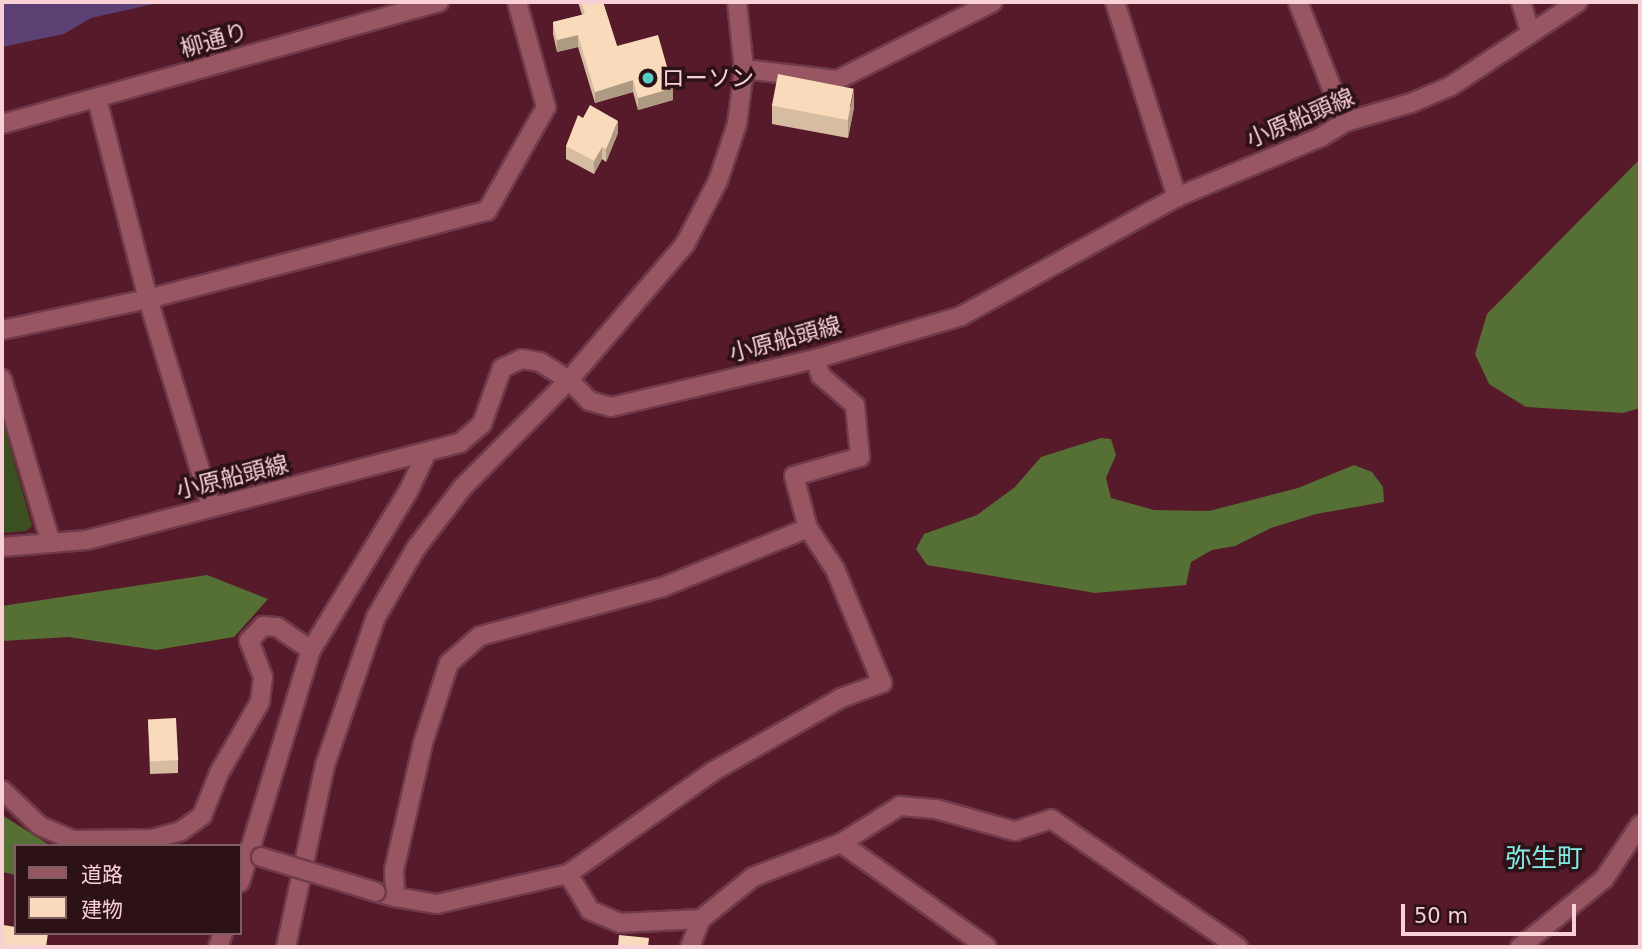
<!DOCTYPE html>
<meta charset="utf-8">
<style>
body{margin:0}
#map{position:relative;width:1642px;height:949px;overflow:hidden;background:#571a2a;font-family:"DejaVu Sans","Noto Sans JP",sans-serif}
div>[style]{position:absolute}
.green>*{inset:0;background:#3c4f21}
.forest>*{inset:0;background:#566f34}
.water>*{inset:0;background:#5d4074}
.roads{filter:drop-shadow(2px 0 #6f3a49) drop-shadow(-2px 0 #6f3a49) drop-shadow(0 2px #6f3a49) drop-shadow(0 -2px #6f3a49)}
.minor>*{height:18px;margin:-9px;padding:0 9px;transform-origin:9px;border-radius:9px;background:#985562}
.tertiary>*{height:18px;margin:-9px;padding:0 9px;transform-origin:9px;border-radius:9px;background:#985562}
.secondary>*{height:18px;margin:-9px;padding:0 9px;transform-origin:9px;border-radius:9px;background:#985562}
.bridges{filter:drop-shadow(2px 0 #6f3a49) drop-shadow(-2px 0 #6f3a49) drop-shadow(0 2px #6f3a49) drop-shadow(0 -2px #6f3a49)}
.minor-bridge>*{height:18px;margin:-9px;padding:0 9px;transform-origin:9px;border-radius:9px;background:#985562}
.wall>*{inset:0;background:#d6bca1}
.shaded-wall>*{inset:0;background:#ae9983}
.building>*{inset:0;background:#f9dbbb;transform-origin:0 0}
.dots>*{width:19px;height:19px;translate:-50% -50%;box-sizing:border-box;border:4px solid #2c1117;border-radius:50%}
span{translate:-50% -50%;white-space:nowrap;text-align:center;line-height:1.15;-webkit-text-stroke:7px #2c1117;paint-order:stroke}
.street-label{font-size:23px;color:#f8d0d6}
.poi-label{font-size:23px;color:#f8d0d6}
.left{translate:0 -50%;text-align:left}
.quarter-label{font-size:26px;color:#81ebe2}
.frame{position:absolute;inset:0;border:4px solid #f8d0d6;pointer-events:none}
.legend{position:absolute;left:14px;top:844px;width:228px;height:91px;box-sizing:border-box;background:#2c1117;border:2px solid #7e5d63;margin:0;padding:9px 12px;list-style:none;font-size:21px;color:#f8d0d6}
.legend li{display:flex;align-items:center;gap:14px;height:35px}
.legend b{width:35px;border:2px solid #7e5d63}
.scale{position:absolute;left:1401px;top:904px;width:175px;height:32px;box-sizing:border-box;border:4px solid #f8d0d6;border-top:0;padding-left:9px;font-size:21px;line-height:24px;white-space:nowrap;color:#f8d0d6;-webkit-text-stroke:5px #2c1117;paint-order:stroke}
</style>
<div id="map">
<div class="green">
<i style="clip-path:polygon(2px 418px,32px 526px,26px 531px,2px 533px)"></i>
</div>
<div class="forest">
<i style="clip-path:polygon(1640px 159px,1640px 408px,1623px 413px,1526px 407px,1489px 384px,1475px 354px,1487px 314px)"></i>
<i style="clip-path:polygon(1101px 438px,1111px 439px,1116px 455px,1106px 478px,1111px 498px,1154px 510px,1209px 511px,1298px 488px,1354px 465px,1372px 472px,1383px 487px,1384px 502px,1316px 514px,1271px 528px,1235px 546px,1212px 550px,1191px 562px,1186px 585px,1095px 593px,927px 565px,916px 549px,924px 534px,977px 515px,1015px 487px,1041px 457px)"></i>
<i style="clip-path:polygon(207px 575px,268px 599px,234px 637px,156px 650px,68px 637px,2px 641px,2px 606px)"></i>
<i style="clip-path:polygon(2px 815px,51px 846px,16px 846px,16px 875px,2px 872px)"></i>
</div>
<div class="water">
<i style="clip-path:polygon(2px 2px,162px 2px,91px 18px,64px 34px,2px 47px)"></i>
</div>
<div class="roads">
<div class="minor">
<i style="left:1115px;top:2px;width:205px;rotate:72.4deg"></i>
<i style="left:1298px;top:2px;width:129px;rotate:68.6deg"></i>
<i style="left:1521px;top:2px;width:30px;rotate:73deg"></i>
<i style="left:744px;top:69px;width:94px;rotate:6.7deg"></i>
<i style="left:837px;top:80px;width:174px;rotate:-26.6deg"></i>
<i style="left:97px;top:99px;width:206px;rotate:75.7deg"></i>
<i style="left:148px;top:299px;width:217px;rotate:73.1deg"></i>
<i style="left:2px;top:330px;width:149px;rotate:-12deg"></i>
<i style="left:148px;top:299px;width:350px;rotate:-14.6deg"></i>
<i style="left:487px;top:211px;width:120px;rotate:-60.4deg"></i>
<i style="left:546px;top:107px;width:109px;rotate:-105.4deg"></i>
<i style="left:2px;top:379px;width:171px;rotate:73.4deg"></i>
<i style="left:2px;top:790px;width:52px;rotate:43.5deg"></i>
<i style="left:40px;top:826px;width:36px;rotate:23deg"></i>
<i style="left:73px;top:840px;width:80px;rotate:-0.7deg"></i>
<i style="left:153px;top:839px;width:29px;rotate:-16deg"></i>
<i style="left:181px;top:831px;width:26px;rotate:-36deg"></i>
<i style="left:202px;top:816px;width:46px;rotate:-68.4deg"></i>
<i style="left:219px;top:773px;width:82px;rotate:-60deg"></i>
<i style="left:260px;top:702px;width:25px;rotate:-83deg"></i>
<i style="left:263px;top:677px;width:39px;rotate:-111deg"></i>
<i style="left:249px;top:641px;width:21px;rotate:-47deg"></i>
<i style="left:263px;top:626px;width:14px;rotate:4deg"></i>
<i style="left:277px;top:627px;width:41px;rotate:34.1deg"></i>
<i style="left:841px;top:843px;width:179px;rotate:35.5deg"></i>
<i style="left:240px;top:882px;width:243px;rotate:-73deg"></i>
<i style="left:311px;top:650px;width:185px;rotate:-58.5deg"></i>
<i style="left:408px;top:492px;width:42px;rotate:-64.7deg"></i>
<i style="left:376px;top:892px;width:20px;rotate:15deg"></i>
<i style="left:395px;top:897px;width:27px;rotate:-92deg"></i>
<i style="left:394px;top:870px;width:130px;rotate:-77.1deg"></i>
<i style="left:423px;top:743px;width:84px;rotate:-72deg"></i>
<i style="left:449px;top:663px;width:41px;rotate:-41.1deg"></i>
<i style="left:480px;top:636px;width:189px;rotate:-15deg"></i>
<i style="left:663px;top:587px;width:157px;rotate:-22.1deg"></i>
<i style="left:808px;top:528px;width:54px;rotate:-105.1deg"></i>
<i style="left:794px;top:476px;width:69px;rotate:-16.1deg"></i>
<i style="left:860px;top:457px;width:52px;rotate:-95.5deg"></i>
<i style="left:855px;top:405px;width:45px;rotate:-139.5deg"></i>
<i style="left:821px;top:376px;width:18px;rotate:-109deg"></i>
<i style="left:395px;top:897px;width:43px;rotate:9.5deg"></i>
<i style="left:437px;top:904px;width:134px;rotate:-12.9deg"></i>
<i style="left:701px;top:919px;width:81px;rotate:177.2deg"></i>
<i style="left:620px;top:923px;width:33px;rotate:-157deg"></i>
<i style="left:590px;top:910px;width:42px;rotate:-121.4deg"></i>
<i style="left:568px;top:874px;width:176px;rotate:-35.3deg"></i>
<i style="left:712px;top:772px;width:149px;rotate:-29.8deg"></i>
<i style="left:841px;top:698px;width:44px;rotate:-20.1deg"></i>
<i style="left:882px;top:683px;width:123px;rotate:-112.4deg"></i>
<i style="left:835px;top:569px;width:49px;rotate:-123.4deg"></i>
<i style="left:218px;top:947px;width:15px;rotate:-70deg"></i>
<i style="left:690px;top:947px;width:30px;rotate:-69deg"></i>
<i style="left:701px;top:919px;width:67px;rotate:-38.9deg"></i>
<i style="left:753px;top:877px;width:94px;rotate:-21.1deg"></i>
<i style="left:841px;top:843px;width:70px;rotate:-32.1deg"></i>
<i style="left:900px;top:806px;width:36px;rotate:5deg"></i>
<i style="left:936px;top:809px;width:82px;rotate:15.6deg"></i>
<i style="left:1015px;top:831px;width:38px;rotate:-18deg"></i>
<i style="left:1051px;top:819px;width:227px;rotate:34.4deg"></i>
<i style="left:1520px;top:947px;width:108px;rotate:-39deg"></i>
<i style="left:1604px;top:879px;width:65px;rotate:-56.3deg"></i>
</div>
<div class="tertiary">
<i style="left:2px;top:124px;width:454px;rotate:-15.6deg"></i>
<i style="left:286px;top:947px;width:186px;rotate:-77.9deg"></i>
<i style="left:325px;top:765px;width:157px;rotate:-71deg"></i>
<i style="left:376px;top:617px;width:80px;rotate:-59.9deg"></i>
<i style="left:416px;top:548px;width:76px;rotate:-52.5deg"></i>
<i style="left:462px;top:488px;width:152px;rotate:-45.3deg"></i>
<i style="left:569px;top:380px;width:179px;rotate:-49.5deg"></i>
<i style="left:685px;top:244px;width:71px;rotate:-62.4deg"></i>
<i style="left:718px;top:181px;width:60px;rotate:-71.6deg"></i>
<i style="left:737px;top:124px;width:55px;rotate:-82.7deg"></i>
<i style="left:744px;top:69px;width:67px;rotate:-96deg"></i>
</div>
<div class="secondary">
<i style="left:2px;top:547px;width:85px;rotate:-4.7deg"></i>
<i style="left:87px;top:540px;width:385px;rotate:-14.6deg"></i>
<i style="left:460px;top:443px;width:29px;rotate:-41deg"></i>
<i style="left:482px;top:424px;width:59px;rotate:-70.3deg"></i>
<i style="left:502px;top:368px;width:22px;rotate:-24deg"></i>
<i style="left:522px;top:359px;width:18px;rotate:9deg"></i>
<i style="left:540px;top:362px;width:34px;rotate:32deg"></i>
<i style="left:569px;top:380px;width:29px;rotate:46deg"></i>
<i style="left:589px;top:401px;width:23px;rotate:15deg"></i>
<i style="left:611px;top:407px;width:210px;rotate:-13.2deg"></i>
<i style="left:815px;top:359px;width:152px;rotate:-16.4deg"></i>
<i style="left:961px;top:316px;width:247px;rotate:-28.9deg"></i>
<i style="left:1177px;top:197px;width:156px;rotate:-22.6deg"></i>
<i style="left:1321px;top:137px;width:28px;rotate:-32deg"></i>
<i style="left:1345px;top:122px;width:69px;rotate:-16.1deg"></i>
<i style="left:1411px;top:103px;width:43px;rotate:-23deg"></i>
<i style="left:1451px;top:86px;width:152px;rotate:-33.5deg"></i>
</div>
</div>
<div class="bridges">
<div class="minor-bridge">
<i style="left:261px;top:857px;width:120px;rotate:16.9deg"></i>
</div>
</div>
<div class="wall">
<i style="clip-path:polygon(578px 2px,603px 2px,617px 46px,673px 100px,638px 110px,633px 92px,595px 103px,578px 47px,557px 52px,553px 34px,553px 22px,582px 15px)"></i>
<i style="clip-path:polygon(772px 105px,854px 107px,848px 138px,772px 124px)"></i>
<i style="clip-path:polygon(618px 133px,606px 162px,602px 159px,594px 174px,566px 159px,566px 146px)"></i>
<i style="clip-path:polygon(148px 719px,178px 760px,178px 773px,150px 774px)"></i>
</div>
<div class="shaded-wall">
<i style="clip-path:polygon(578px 35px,578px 47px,557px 52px,557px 40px)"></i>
<i style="clip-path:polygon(633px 80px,633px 92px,595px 103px,595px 92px)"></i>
<i style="clip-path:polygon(673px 88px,673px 100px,638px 110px,638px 98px)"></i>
<i style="clip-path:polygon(854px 89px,854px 107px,848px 138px,848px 120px)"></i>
<i style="clip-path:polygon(618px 121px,618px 133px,606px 162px,606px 149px)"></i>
<i style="clip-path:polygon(602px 147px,602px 159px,594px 174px,594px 161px)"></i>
</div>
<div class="building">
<i style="clip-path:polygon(581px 2px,603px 2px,617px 46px,658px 35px,673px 88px,638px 98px,633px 80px,595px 92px,578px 35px,557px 40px,553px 22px,585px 14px)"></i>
<i style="left:778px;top:74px;width:77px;height:32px;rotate:11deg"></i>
<i style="clip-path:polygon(590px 105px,618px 121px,606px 149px,602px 147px,594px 161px,566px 146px,578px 115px,583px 118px)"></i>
<i style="left:176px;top:718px;width:42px;height:28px;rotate:87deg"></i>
<i style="clip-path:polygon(3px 925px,16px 927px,16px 933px,48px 933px,46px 947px,2px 947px)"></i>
<i style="clip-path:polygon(619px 935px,649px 938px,648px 947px,618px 947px)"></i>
</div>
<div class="dots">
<i style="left:648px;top:78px;background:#55cec5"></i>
</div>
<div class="street-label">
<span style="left:214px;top:40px;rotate:-16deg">柳通り</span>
<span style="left:1300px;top:118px;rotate:-23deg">小原船頭線</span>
<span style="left:785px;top:339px;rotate:-15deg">小原船頭線</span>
<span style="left:232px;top:477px;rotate:-14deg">小原船頭線</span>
</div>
<div class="poi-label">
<span class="left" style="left:662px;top:78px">ローソン</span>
</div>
<div class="quarter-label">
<span style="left:1544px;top:859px">弥生町</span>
</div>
<div class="frame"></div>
<ul class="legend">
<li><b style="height:9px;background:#985562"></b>道路</li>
<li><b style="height:19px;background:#f9dbbb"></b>建物</li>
</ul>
<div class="scale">50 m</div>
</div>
